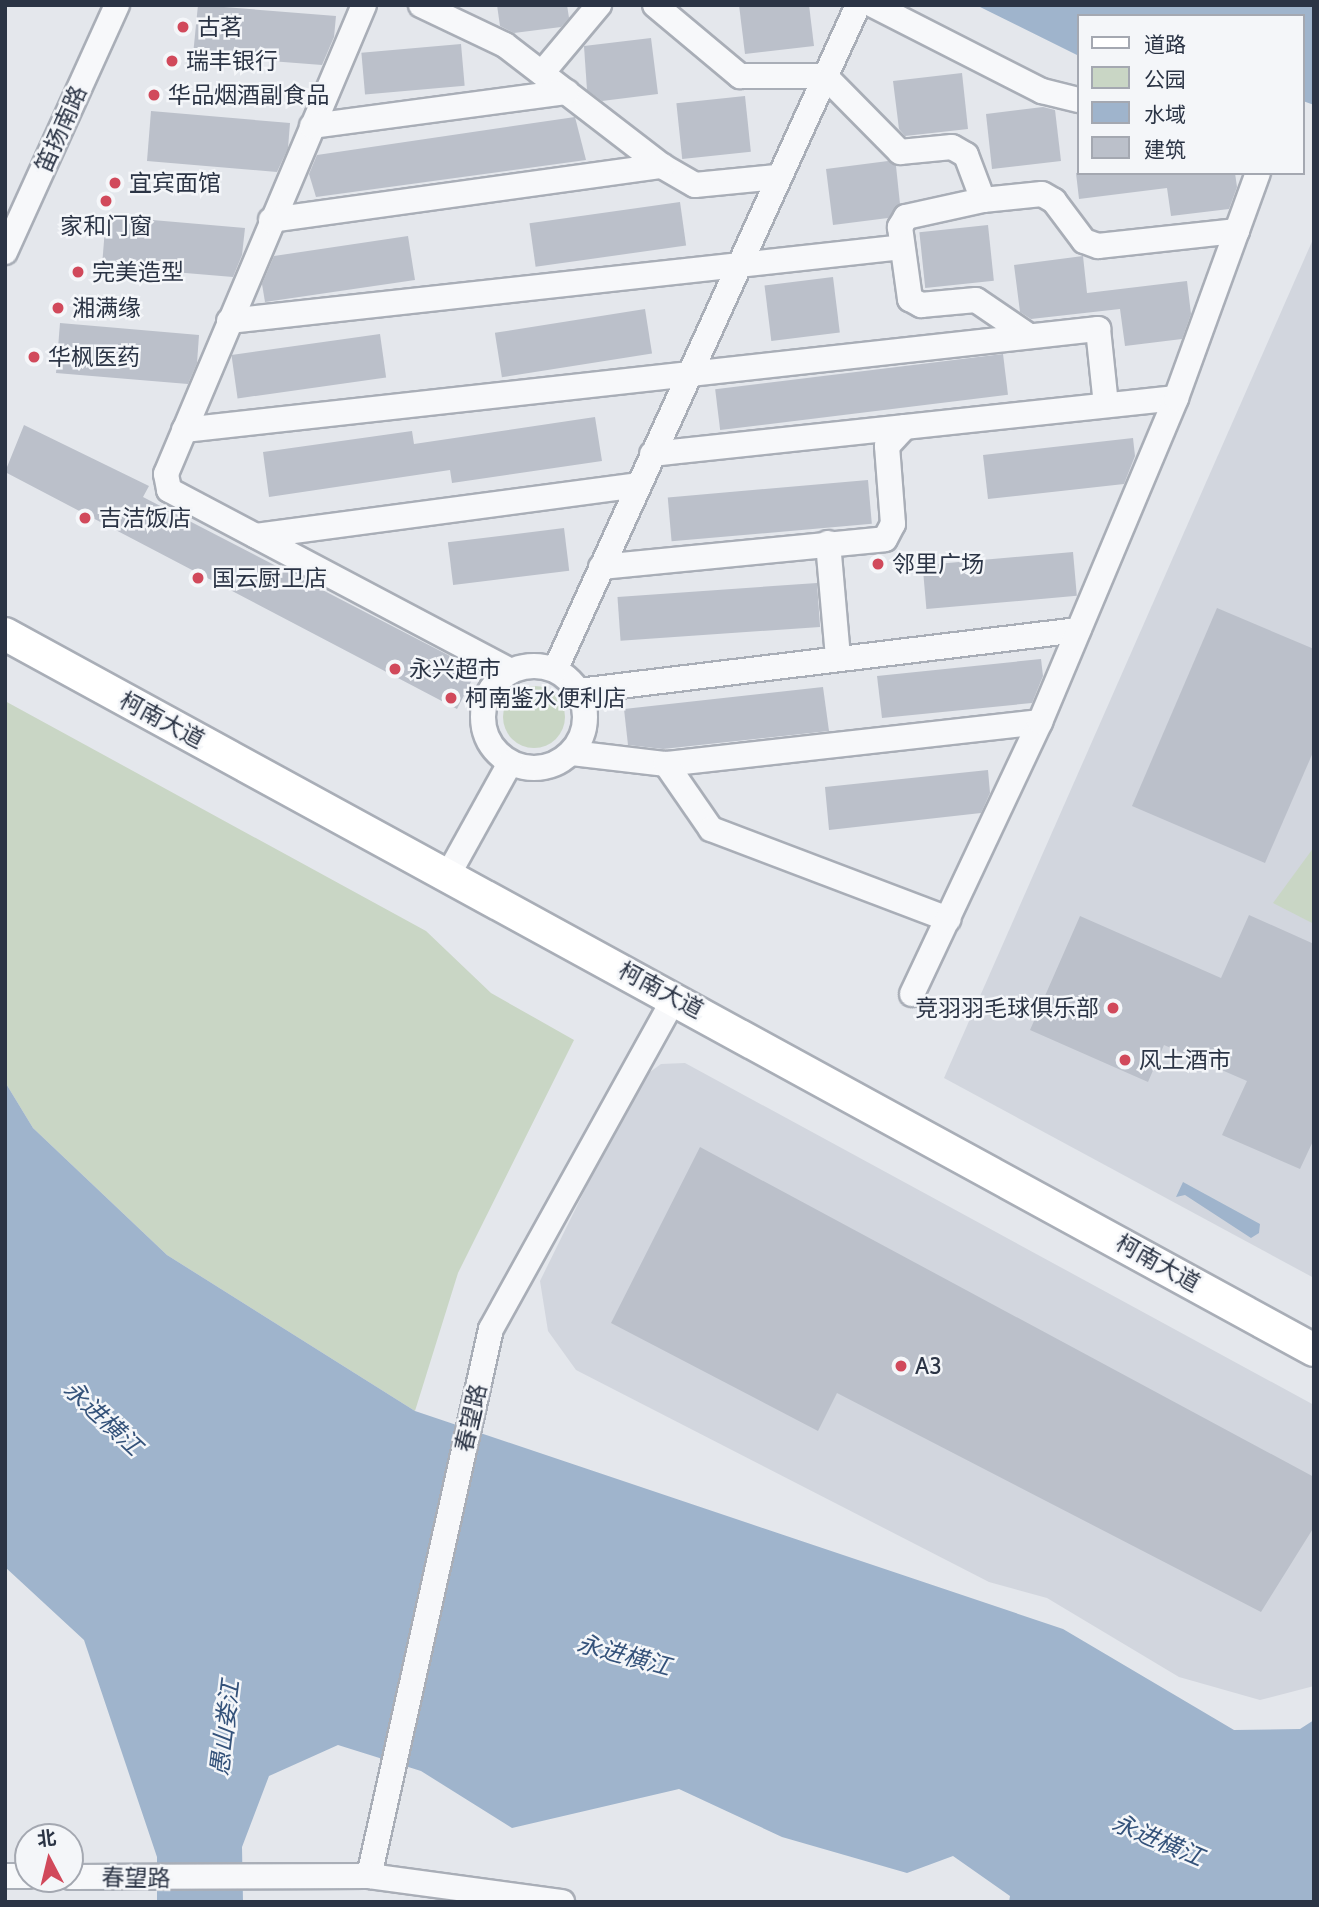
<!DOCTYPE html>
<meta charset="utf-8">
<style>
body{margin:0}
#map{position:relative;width:1319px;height:1907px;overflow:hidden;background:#e4e7ec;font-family:Cabin,"Noto Sans SC",sans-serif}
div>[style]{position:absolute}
.built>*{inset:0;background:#d2d6de}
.green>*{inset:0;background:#c9d6c5}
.round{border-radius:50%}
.water>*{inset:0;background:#9fb4cc}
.building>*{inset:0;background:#bbc0ca;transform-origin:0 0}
.roads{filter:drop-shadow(2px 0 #a9aeb7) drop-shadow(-2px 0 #a9aeb7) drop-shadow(0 2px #a9aeb7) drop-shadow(0 -2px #a9aeb7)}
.minor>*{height:24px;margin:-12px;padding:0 12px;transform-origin:12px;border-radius:12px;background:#f7f8fa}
.minor>.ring{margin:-12px;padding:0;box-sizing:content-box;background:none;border:24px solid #f7f8fa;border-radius:50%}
.major>*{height:32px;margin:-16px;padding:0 16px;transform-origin:16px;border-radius:16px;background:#fff}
.dots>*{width:19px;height:19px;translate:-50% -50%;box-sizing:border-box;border:4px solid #f4f6f9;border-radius:50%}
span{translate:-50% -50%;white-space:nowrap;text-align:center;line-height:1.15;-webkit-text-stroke:5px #f4f6f9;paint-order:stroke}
.poi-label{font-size:23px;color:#2b3445}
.left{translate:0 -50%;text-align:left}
.right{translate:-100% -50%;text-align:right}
.street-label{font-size:23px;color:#2b3445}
.water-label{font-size:24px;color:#34527a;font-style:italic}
.frame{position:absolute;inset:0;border:7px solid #2b3445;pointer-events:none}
.legend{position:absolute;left:1077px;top:14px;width:228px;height:161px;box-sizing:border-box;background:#f4f6f9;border:2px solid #a4a8b1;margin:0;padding:9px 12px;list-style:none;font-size:21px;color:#2b3445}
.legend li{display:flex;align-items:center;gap:14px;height:35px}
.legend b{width:35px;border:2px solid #a4a8b1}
.north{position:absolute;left:14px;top:1823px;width:70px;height:70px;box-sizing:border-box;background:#f4f6f9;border:2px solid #a4a8b1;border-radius:50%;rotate:353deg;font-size:19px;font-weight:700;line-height:28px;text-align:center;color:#2b3445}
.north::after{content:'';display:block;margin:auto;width:24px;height:32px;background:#d1495b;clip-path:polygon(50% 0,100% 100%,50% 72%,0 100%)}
</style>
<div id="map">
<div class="built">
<i style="clip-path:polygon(1314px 237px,1314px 1278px,944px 1078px)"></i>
<i style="clip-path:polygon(685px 1063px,1314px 1405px,1314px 1686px,1260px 1700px,1179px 1677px,1047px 1598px,989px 1582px,576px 1370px,548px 1331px,540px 1281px,639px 1080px,661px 1064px)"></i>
</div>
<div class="green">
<i class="round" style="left:503px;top:686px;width:62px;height:62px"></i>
<i style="clip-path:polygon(5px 701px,426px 931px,491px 993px,574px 1040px,458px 1273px,415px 1411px,167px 1255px,33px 1128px,5px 1082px)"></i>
<i style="clip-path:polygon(1314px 847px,1314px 924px,1273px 903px)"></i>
</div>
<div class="water">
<i style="clip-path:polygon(976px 5px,1314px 5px,1314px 105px,1303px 101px,1303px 16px,1079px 16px,1079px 56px)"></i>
<i style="clip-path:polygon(5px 1082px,33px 1128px,167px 1255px,415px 1411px,1063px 1629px,1234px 1730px,1300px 1729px,1314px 1720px,1314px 1902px,1009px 1902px,1010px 1896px,953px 1856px,907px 1873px,782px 1837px,679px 1789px,512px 1828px,421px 1771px,338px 1745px,269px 1776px,242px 1847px,243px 1902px,157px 1902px,157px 1857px,84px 1640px,5px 1567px)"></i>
<i style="clip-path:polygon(1183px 1182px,1260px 1224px,1259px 1233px,1251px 1238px,1185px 1195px,1176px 1197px)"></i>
</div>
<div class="building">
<i style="clip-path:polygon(198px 5px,336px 16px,334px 37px,322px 65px,193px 55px)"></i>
<i style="clip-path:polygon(497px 5px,567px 5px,569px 18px,561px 27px,514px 33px,500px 26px)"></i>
<i style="clip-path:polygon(739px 5px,809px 5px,814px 46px,745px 54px)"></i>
<i style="clip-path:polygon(651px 38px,658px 94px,602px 101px,587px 90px,584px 46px)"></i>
<i style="left:461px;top:44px;width:42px;height:100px;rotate:85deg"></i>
<i style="clip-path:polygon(962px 73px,968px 129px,905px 136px,899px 129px,893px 81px)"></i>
<i style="left:745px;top:96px;width:56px;height:69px;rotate:84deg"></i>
<i style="clip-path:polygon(1043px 107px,1055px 110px,1061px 161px,992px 169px,986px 114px)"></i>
<i style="clip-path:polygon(151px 111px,290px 123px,288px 148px,277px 172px,147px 161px)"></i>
<i style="clip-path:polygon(575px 117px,586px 160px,316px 197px,309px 174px,317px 155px)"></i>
<i style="clip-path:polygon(888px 161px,896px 166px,900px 204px,888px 218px,833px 225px,826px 169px)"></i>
<i style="clip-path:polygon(1076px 173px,1235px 173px,1237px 187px,1229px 209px,1171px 216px,1167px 188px,1079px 199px)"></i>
<i style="left:680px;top:202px;width:44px;height:152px;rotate:82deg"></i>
<i style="clip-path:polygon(106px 216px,245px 228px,242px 255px,233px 277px,102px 266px)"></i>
<i style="left:988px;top:225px;width:56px;height:69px;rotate:84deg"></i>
<i style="clip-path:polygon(408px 236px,415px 280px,265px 302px,262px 284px,274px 256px)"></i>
<i style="clip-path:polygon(1083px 256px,1087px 293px,1187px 281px,1191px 314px,1182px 339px,1125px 346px,1120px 309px,1031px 319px,1020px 312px,1014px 265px)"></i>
<i style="left:833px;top:277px;width:56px;height:69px;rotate:83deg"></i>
<i style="left:645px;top:309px;width:45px;height:152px;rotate:81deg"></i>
<i style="clip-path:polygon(60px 323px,199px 335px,197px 363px,188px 384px,56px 373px)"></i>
<i style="left:380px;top:334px;width:44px;height:150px;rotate:82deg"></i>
<i style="left:1003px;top:354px;width:41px;height:290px;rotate:83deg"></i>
<i style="clip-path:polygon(595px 417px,602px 461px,452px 483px,450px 470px,269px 497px,263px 452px,412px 431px,414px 444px)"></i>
<i style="clip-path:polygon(24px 425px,149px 486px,143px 497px,477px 670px,457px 709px,5px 472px)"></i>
<i style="clip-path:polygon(1133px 438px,1135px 456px,1124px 484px,988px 499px,983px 455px)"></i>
<i style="left:868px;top:480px;width:44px;height:201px;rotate:85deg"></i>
<i style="left:564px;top:528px;width:43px;height:117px;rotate:83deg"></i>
<i style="left:1073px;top:552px;width:44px;height:151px;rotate:85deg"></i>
<i style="left:817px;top:583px;width:44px;height:200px;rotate:86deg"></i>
<i style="clip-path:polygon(1217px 608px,1314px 649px,1314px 750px,1265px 863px,1132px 806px)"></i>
<i style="clip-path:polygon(1041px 659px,1043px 676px,1032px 703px,882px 718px,877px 676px)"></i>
<i style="clip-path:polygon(823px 687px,829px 731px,663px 749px,628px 745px,624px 709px)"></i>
<i style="clip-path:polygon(988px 770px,990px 793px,981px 813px,829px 830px,825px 787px)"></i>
<i style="clip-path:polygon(1249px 915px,1314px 944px,1314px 1139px,1300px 1169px,1222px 1135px,1247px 1081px,1164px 1045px,1148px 1082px,1030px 1030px,1080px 916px,1221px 978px)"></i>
<i style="clip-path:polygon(700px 1147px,1314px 1477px,1314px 1527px,1261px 1612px,837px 1393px,818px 1431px,611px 1323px)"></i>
</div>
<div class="roads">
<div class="minor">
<i style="left:364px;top:5px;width:509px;rotate:112.89deg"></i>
<i style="left:166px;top:474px;width:16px;rotate:79deg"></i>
<i style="left:169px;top:490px;width:387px;rotate:27.9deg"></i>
<i style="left:421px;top:5px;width:93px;rotate:25.5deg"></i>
<i style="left:505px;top:45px;width:198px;rotate:37.6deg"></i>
<i style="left:662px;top:166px;width:38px;rotate:30deg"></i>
<i style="left:695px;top:185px;width:82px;rotate:-5.6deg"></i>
<i style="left:655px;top:5px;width:111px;rotate:39.9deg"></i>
<i style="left:740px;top:76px;width:85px"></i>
<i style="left:825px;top:76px;width:107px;rotate:45.4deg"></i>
<i style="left:900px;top:152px;width:52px;rotate:-5.5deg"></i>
<i style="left:952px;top:147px;width:16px;rotate:30deg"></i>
<i style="left:966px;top:155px;width:48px;rotate:69.3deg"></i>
<i style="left:983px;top:200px;width:59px;rotate:-5.8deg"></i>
<i style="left:1042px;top:194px;width:14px;rotate:30deg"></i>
<i style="left:1054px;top:201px;width:50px;rotate:53.1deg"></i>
<i style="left:1084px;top:241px;width:15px;rotate:20deg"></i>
<i style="left:1098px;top:246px;width:140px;rotate:-6.2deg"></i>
<i style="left:873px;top:5px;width:190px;rotate:27deg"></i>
<i style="left:1042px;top:91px;width:38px;rotate:14deg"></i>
<i style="left:542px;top:73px;width:89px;rotate:-50deg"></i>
<i style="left:312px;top:126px;width:257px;rotate:-7.6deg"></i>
<i style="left:983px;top:200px;width:79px;rotate:167.6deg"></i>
<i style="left:906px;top:217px;width:12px;rotate:121deg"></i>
<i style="left:900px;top:227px;width:73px;rotate:82.1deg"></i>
<i style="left:910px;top:299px;width:13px;rotate:29deg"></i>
<i style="left:921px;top:305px;width:55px;rotate:-5.2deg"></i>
<i style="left:976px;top:300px;width:64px;rotate:34.2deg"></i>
<i style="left:271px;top:220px;width:395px;rotate:-7.9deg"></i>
<i style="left:5px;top:252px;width:271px;rotate:-65.6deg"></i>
<i style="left:229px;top:321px;width:677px;rotate:-6.27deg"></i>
<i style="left:184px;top:430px;width:920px;rotate:-6.31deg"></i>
<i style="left:1098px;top:329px;width:76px;rotate:84deg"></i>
<i style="left:652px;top:454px;width:527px;rotate:-6.1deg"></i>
<i style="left:256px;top:536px;width:385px;rotate:-7.6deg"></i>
<i style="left:828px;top:543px;width:115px;rotate:85deg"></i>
<i style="left:601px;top:567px;width:285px;rotate:-5.6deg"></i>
<i style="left:885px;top:539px;width:17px;rotate:-62deg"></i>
<i style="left:893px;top:524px;width:78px;rotate:-94.4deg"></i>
<i style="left:887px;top:446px;width:26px;rotate:-47deg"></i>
<i class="ring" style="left:483px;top:666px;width:78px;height:78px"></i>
<i style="left:555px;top:670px;width:731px;rotate:-65.5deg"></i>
<i style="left:579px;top:691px;width:503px;rotate:-6.97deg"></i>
<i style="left:572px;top:753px;width:95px;rotate:6.7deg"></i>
<i style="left:666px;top:764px;width:376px;rotate:-6.4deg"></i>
<i style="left:666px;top:764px;width:79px;rotate:55.3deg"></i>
<i style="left:711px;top:829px;width:254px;rotate:20.8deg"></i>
<i style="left:448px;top:875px;width:128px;rotate:-61deg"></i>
<i style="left:912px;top:994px;width:301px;rotate:-64.8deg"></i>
<i style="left:1040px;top:722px;width:351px;rotate:-67.2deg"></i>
<i style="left:1176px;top:398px;width:239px;rotate:-70deg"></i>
<i style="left:5px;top:1876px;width:23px"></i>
<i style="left:369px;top:1876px;width:560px;rotate:-77.43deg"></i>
<i style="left:491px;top:1329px;width:380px;rotate:-61deg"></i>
<i style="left:70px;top:1877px;width:299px;rotate:-0.2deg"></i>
<i style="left:369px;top:1876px;width:195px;rotate:7.7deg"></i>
</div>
<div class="major">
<i style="left:5px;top:634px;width:1492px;rotate:28.68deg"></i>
</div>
</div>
<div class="dots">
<i style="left:183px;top:27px;background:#d1495b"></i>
<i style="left:172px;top:61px;background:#d1495b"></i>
<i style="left:154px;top:95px;background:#d1495b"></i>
<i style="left:115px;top:183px;background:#d1495b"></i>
<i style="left:106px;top:201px;background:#d1495b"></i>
<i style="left:78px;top:272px;background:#d1495b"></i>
<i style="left:58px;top:308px;background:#d1495b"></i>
<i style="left:34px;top:357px;background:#d1495b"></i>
<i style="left:85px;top:518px;background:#d1495b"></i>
<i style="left:878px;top:564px;background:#d1495b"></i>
<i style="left:198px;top:578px;background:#d1495b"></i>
<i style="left:395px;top:669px;background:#d1495b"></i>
<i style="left:451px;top:698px;background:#d1495b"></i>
<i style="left:1113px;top:1008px;background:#d1495b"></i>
<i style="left:1125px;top:1060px;background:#d1495b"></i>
<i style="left:901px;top:1366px;background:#d1495b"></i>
</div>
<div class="poi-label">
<span class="left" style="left:197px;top:27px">古茗</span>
<span class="left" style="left:186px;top:61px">瑞丰银行</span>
<span class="left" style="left:168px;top:95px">华品烟酒副食品</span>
<span class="left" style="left:129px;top:183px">宜宾面馆</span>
<span style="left:106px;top:226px">家和门窗</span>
<span class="left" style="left:92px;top:272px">完美造型</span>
<span class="left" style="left:72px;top:308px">湘满缘</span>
<span class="left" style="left:48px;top:357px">华枫医药</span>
<span class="left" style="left:99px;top:518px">吉洁饭店</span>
<span class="left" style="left:892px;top:564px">邻里广场</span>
<span class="left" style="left:212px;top:578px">国云厨卫店</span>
<span class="left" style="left:409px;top:669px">永兴超市</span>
<span class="left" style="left:465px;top:698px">柯南鉴水便利店</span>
<span class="right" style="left:1099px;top:1008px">竞羽羽毛球俱乐部</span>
<span class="left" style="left:1139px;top:1060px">风土酒市</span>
<span class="left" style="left:915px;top:1366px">A3</span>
</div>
<div class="street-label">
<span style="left:61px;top:129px;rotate:-66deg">笛扬南路</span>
<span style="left:162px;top:720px;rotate:28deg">柯南大道</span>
<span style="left:661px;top:990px;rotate:28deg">柯南大道</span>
<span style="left:1158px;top:1263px;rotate:29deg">柯南大道</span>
<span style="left:471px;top:1418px;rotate:-77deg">春望路</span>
<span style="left:136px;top:1878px;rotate:1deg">春望路</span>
</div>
<div class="water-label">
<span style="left:103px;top:1418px;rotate:43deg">永进横江</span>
<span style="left:624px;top:1655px;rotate:15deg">永进横江</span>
<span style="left:225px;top:1728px;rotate:-83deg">愚山娄江</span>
<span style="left:1158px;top:1840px;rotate:23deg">永进横江</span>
</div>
<div class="frame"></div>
<ul class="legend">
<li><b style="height:9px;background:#fff"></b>道路</li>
<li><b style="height:19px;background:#c9d6c5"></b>公园</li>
<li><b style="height:19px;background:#9fb4cc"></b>水域</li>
<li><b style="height:19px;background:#bbc0ca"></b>建筑</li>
</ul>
<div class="north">北</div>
</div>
